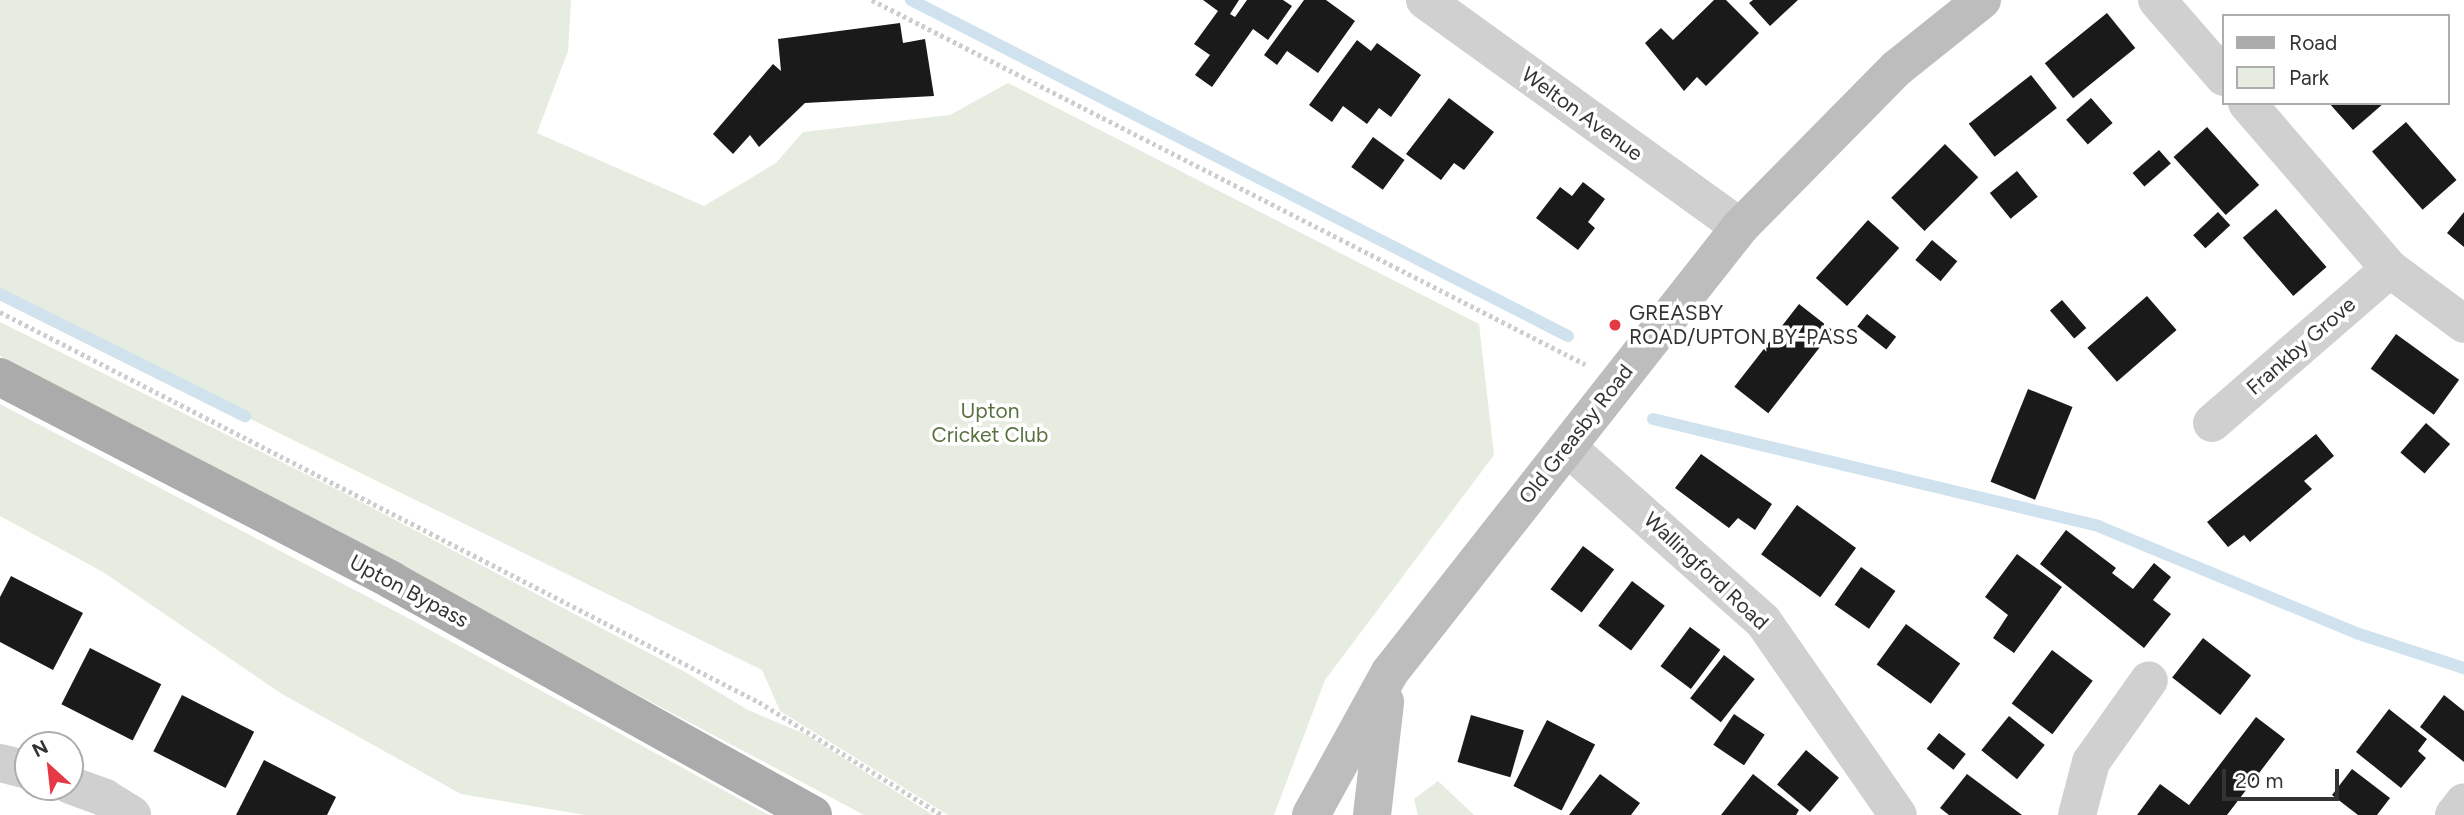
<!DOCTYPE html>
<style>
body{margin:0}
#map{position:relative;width:2464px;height:815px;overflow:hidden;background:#fff;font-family:Figtree,sans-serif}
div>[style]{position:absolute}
.green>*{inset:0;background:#e6ecdf}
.stream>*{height:12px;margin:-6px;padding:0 6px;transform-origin:6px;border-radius:6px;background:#cfe2ee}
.building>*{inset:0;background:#1a1a1a;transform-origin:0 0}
.path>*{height:4.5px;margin-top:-2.25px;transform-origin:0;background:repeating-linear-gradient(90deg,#cdcdcd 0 3.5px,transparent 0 7px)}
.street>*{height:38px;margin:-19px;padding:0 19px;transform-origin:19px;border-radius:19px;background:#d0d0d0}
.secondary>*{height:38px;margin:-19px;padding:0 19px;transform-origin:19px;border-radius:19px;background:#bdbdbd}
.primary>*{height:38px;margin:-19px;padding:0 19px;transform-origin:19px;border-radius:19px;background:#ababab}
.dots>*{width:19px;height:19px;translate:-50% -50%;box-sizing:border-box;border:4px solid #fff;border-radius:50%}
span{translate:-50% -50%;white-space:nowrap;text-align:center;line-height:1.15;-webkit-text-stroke:7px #fff;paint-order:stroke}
.street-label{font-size:21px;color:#333}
.poi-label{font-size:21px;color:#333}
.left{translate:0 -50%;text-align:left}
.park-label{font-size:21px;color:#56703f}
.legend{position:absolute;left:2222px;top:14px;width:228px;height:91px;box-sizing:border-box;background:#fff;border:2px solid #adadad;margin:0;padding:9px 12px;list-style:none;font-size:21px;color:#333}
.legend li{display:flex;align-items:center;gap:14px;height:35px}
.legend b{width:35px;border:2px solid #adadad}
.north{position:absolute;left:14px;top:731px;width:70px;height:70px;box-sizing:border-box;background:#fff;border:2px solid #adadad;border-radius:50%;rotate:333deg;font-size:19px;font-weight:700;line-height:28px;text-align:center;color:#333}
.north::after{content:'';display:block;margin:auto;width:24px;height:32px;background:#e63946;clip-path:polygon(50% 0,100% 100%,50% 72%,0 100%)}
.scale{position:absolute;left:2222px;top:769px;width:117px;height:32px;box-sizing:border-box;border:4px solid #333;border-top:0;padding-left:9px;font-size:21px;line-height:24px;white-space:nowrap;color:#333;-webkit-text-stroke:5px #fff;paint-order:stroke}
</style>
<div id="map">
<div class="green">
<i style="clip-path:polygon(0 0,571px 0,568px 51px,537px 133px,704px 206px,776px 163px,803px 132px,950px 115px,1008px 83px,1479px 324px,1494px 455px,1325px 680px,1274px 815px,948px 815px,780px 711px,762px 670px,0 296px)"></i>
<i style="clip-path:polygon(0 322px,342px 492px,685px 672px,748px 710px,807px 735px,933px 815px,864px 815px,0 356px)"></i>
<i style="clip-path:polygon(0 404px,408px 618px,769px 815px,585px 815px,461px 794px,282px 694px,103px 572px,0 516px)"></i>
<i style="clip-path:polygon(1438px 781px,1474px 815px,1418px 815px,1414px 799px)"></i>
</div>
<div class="stream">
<i style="left:911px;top:0;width:738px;rotate:27.09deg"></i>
<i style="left:0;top:294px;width:274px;rotate:26.5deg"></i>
<i style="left:1653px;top:419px;width:458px;rotate:13.5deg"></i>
<i style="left:2098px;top:526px;width:279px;rotate:22.5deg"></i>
<i style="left:2356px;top:633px;width:114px;rotate:18deg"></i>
</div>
<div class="building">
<i style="clip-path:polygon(1203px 0,1239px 0,1230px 14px,1235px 17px,1247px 0,1283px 0,1292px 6px,1268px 40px,1253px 29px,1212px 87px,1195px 75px,1210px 55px,1194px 44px,1218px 11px)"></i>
<i style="clip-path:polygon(1304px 0,1326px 0,1355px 21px,1318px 73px,1287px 51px,1277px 65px,1264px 55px)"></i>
<i style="clip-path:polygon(1714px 0,1726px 0,1759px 33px,1706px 86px,1697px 77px,1684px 91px,1645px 43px,1661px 28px,1673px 40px)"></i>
<i style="clip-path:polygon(1753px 0,1798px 0,1770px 26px,1749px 3px)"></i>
<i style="left:2107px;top:13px;width:45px;height:80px;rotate:51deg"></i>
<i style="clip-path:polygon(900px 23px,903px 43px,925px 39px,934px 96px,805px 103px,759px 147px,750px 135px,733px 154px,713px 134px,773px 64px,781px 71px,778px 39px)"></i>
<i style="clip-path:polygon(1357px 40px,1371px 51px,1377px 43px,1421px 75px,1391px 117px,1379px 108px,1367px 124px,1343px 106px,1332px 122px,1309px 105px)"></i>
<i style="left:2031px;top:75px;width:42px;height:79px;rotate:52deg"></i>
<i style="clip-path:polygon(1449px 98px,1494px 132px,1464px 170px,1454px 163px,1441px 180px,1406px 154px)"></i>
<i style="left:2091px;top:98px;width:33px;height:33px;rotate:49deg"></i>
<i style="clip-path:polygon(2329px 103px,2384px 103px,2353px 130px)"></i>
<i style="left:2406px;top:122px;width:77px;height:45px;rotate:49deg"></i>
<i style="left:2207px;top:127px;width:78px;height:45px;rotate:48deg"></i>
<i style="left:1373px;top:137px;width:39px;height:37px;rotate:36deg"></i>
<i style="left:1945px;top:144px;width:47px;height:76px;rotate:45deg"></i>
<i style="left:2159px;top:150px;width:18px;height:35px;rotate:49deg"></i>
<i style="left:2017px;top:171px;width:33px;height:35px;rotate:51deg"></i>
<i style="clip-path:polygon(1583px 182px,1605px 199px,1588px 222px,1595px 228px,1578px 250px,1536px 218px,1560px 187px,1572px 196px)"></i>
<i style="left:2276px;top:209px;width:77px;height:44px;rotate:49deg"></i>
<i style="left:2218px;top:212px;width:18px;height:34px;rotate:47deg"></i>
<i style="clip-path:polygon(2464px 212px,2464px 247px,2447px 233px)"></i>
<i style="left:1868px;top:220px;width:42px;height:78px;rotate:42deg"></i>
<i style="left:1932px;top:240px;width:33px;height:26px;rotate:40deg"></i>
<i style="left:2147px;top:296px;width:45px;height:79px;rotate:49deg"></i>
<i style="left:2062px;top:300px;width:37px;height:16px;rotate:49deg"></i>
<i style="left:1799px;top:304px;width:43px;height:105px;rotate:38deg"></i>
<i style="left:1867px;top:314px;width:37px;height:16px;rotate:38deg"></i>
<i style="left:2396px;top:334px;width:78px;height:43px;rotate:36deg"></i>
<i style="left:2028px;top:389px;width:48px;height:100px;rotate:22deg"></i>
<i style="left:2426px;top:423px;width:32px;height:39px;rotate:41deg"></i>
<i style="clip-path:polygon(2316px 434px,2334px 456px,2304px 481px,2312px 489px,2250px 542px,2244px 535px,2228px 547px,2207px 522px)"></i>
<i style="clip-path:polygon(1701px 454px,1772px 504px,1755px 530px,1738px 518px,1729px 528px,1675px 488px)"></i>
<i style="left:1797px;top:505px;width:73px;height:61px;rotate:36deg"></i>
<i style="clip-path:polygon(2066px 530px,2116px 568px,2112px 573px,2133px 589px,2154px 563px,2171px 577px,2153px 600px,2171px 614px,2144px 648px,2040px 564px)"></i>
<i style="left:1583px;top:546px;width:39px;height:54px;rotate:37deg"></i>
<i style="clip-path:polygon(2017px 554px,2062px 587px,2014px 653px,1993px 638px,2008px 615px,1985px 597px)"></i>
<i style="left:1861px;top:567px;width:42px;height:46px;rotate:35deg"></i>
<i style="clip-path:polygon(11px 576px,83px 613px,53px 670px,0 642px,0 597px)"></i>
<i style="left:1632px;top:581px;width:41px;height:56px;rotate:37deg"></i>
<i style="left:1906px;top:624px;width:67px;height:50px;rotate:36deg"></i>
<i style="left:1690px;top:627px;width:38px;height:49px;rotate:37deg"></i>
<i style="left:2203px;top:638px;width:61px;height:50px;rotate:38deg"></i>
<i style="left:90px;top:648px;width:80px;height:63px;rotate:27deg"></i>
<i style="left:2052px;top:650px;width:51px;height:67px;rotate:37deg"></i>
<i style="left:1724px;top:655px;width:39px;height:55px;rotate:38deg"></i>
<i style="left:182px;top:695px;width:81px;height:63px;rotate:27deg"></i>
<i style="clip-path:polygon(2444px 695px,2464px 711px,2464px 762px,2420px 727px)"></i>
<i style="clip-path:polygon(2389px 709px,2427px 739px,2418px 751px,2426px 758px,2401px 788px,2356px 752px)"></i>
<i style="left:1734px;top:714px;width:37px;height:37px;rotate:34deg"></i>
<i style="left:1471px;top:715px;width:55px;height:49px;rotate:16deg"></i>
<i style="left:2009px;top:716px;width:46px;height:44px;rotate:39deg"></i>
<i style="clip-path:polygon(2256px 717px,2285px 739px,2227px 815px,2137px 815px,2160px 784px,2189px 805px)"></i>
<i style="left:1547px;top:720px;width:54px;height:74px;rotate:27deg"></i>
<i style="left:1939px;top:733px;width:34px;height:20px;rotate:38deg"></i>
<i style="left:1806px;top:750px;width:43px;height:45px;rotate:40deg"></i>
<i style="clip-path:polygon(264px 760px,336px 797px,327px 815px,236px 815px)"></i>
<i style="clip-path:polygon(2352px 769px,2390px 798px,2377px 815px,2358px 815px,2332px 795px)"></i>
<i style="clip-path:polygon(1600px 774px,1640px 803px,1631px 815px,1569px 815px)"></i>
<i style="clip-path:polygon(1753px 774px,1799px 810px,1796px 815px,1721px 815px)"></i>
<i style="clip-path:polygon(1967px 774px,2022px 815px,1949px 815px,1940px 808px)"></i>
</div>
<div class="path">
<i style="left:872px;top:0;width:801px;rotate:27.05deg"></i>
<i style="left:0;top:312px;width:853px;rotate:27.2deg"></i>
<i style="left:759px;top:702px;width:215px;rotate:31.7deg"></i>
</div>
<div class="street">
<i style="left:1425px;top:0;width:388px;rotate:35.8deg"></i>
<i style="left:2157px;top:0;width:102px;rotate:49deg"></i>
<i style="left:2247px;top:103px;width:219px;rotate:49.3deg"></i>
<i style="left:2390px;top:269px;width:92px;rotate:36.6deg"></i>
<i style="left:2212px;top:423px;width:235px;rotate:-40.9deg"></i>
<i style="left:1567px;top:447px;width:262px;rotate:41.6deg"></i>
<i style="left:1763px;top:621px;width:236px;rotate:55.2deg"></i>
<i style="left:0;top:763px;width:29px;rotate:14deg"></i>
<i style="left:70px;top:785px;width:37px;rotate:20deg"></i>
<i style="left:105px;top:798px;width:32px;rotate:32deg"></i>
<i style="left:2077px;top:815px;width:55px;rotate:-75.2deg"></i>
<i style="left:2091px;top:762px;width:100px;rotate:-54.7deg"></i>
<i style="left:2454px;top:815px;width:16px;rotate:-52deg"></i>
</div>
<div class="secondary">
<i style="left:1311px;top:815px;width:163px;rotate:-61.1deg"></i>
<i style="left:1390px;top:672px;width:566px;rotate:-51.81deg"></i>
<i style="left:1740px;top:227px;width:223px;rotate:-45.4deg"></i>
<i style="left:1897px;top:68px;width:109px;rotate:-38.7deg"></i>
<i style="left:1372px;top:815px;width:114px;rotate:-83.4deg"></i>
</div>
<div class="primary">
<i style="left:0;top:377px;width:441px;rotate:27.4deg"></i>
<i style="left:391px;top:580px;width:483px;rotate:29.1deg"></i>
</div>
<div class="dots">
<i style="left:1615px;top:325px;background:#e63946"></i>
</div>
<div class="street-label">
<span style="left:1582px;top:114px;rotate:36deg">Welton Avenue</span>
<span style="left:2301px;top:346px;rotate:-41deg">Frankby Grove</span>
<span style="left:1576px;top:434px;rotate:-52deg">Old Greasby Road</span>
<span style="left:1706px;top:571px;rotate:43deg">Wallingford Road</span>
<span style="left:409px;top:591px;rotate:28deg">Upton Bypass</span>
</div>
<div class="poi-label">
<span class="left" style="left:1629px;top:325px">GREASBY<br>ROAD/UPTON BY-PASS</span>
</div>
<div class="park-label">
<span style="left:990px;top:423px">Upton<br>Cricket Club</span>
</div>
<ul class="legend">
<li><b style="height:9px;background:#ababab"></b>Road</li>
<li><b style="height:19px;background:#e6ecdf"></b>Park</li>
</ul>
<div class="north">N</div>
<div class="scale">20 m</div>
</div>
